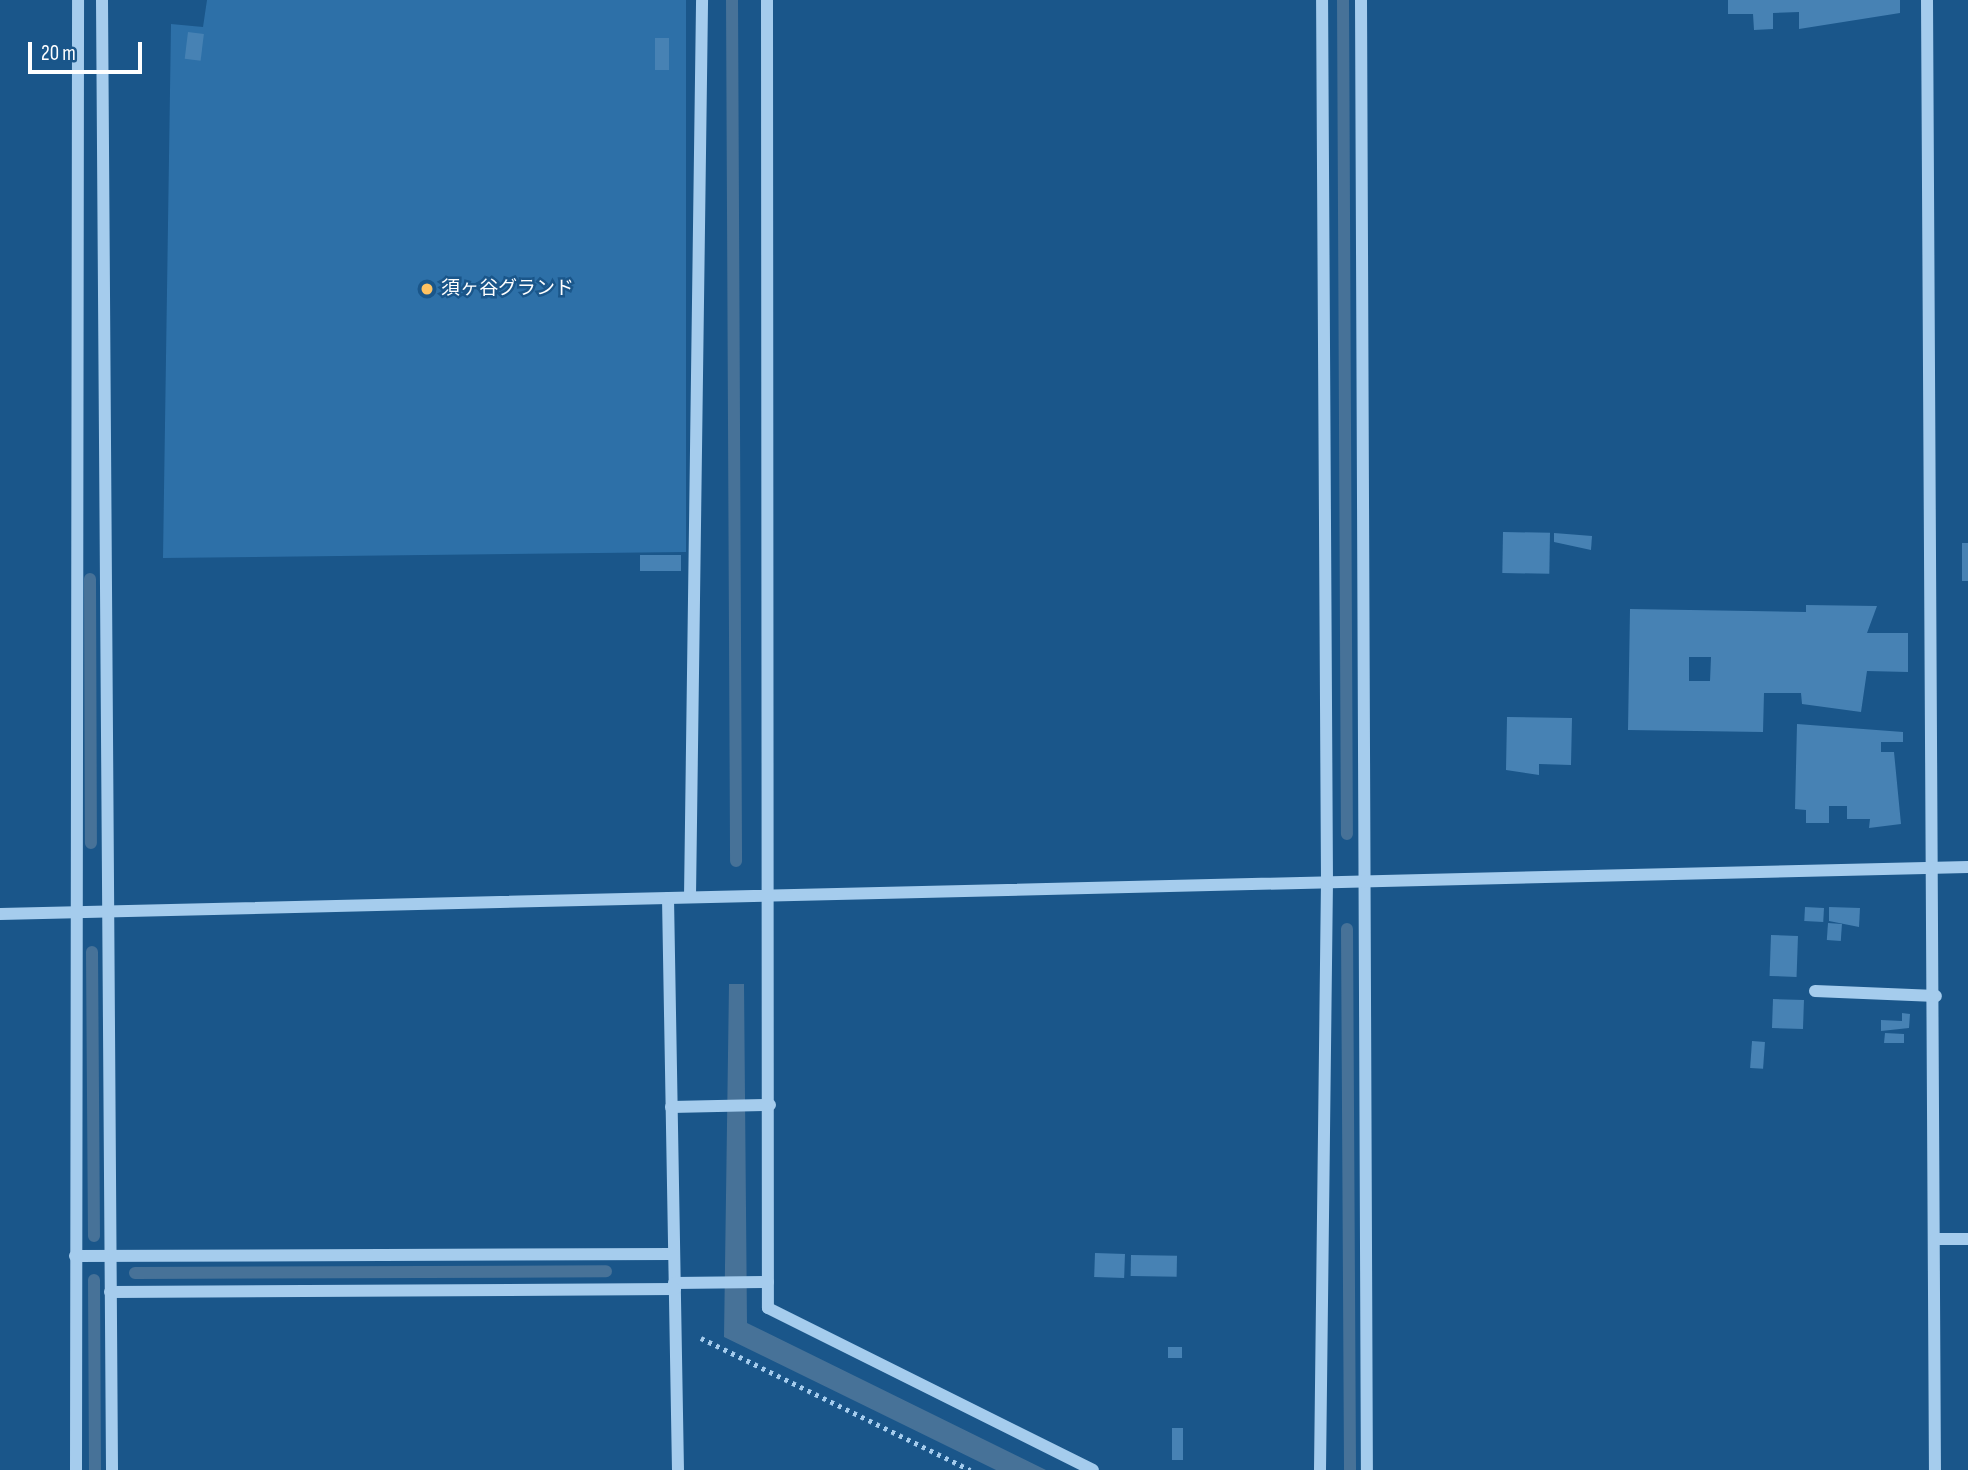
<!DOCTYPE html>
<meta charset="utf-8">
<style>
body{margin:0}
#map{position:relative;width:1968px;height:1470px;overflow:hidden;background:#1a568a;font-family:"Sofia Sans Condensed","Noto Sans JP",sans-serif}
div>[style]{position:absolute}
.green>*{inset:0;background:#2d70a8}
.water>*{inset:0;background:#477298}
.stream>*{height:12px;margin:-6px;padding:0 6px;transform-origin:6px;border-radius:6px;background:#477298}
.building>*{inset:0;background:#4782b4;transform-origin:0 0}
.path>*{height:4.5px;margin-top:-2.25px;transform-origin:0;background:repeating-linear-gradient(90deg,#a5cced 0 3.5px,transparent 0 8.5px)}
.minor>*{height:12px;margin:-6px;padding:0 6px;transform-origin:6px;border-radius:6px;background:#a5cced}
.dots>*{width:19px;height:19px;translate:-50% -50%;box-sizing:border-box;border:4px solid #1a568a;border-radius:50%}
span{translate:-50% -50%;white-space:nowrap;text-align:center;line-height:1.15;-webkit-text-stroke:5px #1a568a;paint-order:stroke}
.poi-label{font-size:19px;color:#fff}
.left{translate:0 -50%;text-align:left}
.scale{position:absolute;left:28px;top:42px;width:114px;height:32px;box-sizing:border-box;border:4px solid #fff;border-top:0;padding-left:9px;font-size:21px;line-height:24px;white-space:nowrap;color:#fff;-webkit-text-stroke:5px #1a568a;paint-order:stroke}
</style>
<div id="map">
<div class="green">
<i style="clip-path:polygon(207px 0,686px 0,686px 552px,163px 558px,171px 24px,203px 27px)"></i>
</div>
<div class="water">
<i style="clip-path:polygon(729px 984px,744px 984px,747px 1323px,1046px 1470px,996px 1470px,724px 1337px)"></i>
</div>
<div class="stream">
<i style="left:732px;top:0;width:861px;rotate:89.73deg"></i>
<i style="left:1343px;top:0;width:834px;rotate:89.73deg"></i>
<i style="left:90px;top:579px;width:264px;rotate:89.8deg"></i>
<i style="left:1347px;top:929px;width:541px;rotate:89.68deg"></i>
<i style="left:92px;top:952px;width:284px;rotate:89.6deg"></i>
<i style="left:135px;top:1273px;width:471px;rotate:-0.2deg"></i>
<i style="left:94px;top:1280px;width:190px;rotate:89.7deg"></i>
</div>
<div class="building">
<i style="clip-path:polygon(1728px 0,1900px 0,1900px 13px,1799px 29px,1799px 12px,1773px 13px,1773px 29px,1754px 30px,1753px 14px,1728px 14px)"></i>
<i style="left:188px;top:32px;width:16px;height:27px;rotate:7deg"></i>
<i style="left:655px;top:38px;width:14px;height:32px"></i>
<i style="left:1503px;top:532px;width:47px;height:41px;rotate:1deg"></i>
<i style="clip-path:polygon(1554px 533px,1592px 536px,1591px 550px,1554px 542px)"></i>
<i style="left:1962px;top:543px;width:6px;height:38px"></i>
<i style="left:640px;top:555px;width:41px;height:16px"></i>
<i style="clip-path:polygon(evenodd,1806px 605px,1877px 606px,1867px 633px,1908px 633px,1908px 672px,1867px 671px,1861px 712px,1802px 704px,1801px 693px,1764px 693px,1763px 732px,1628px 730px,1630px 609px,1806px 612px,1806px 605px,1689px 657px,1711px 657px,1710px 681px,1689px 681px,1689px 657px)"></i>
<i style="clip-path:polygon(1507px 717px,1572px 718px,1571px 765px,1539px 764px,1539px 775px,1506px 770px)"></i>
<i style="clip-path:polygon(1797px 724px,1903px 732px,1903px 742px,1881px 742px,1881px 752px,1894px 752px,1901px 824px,1869px 828px,1870px 819px,1847px 819px,1847px 806px,1829px 806px,1829px 823px,1806px 823px,1806px 810px,1795px 809px)"></i>
<i style="left:1805px;top:907px;width:19px;height:14px;rotate:3deg"></i>
<i style="clip-path:polygon(1829px 907px,1860px 908px,1859px 927px,1829px 921px)"></i>
<i style="left:1828px;top:923px;width:14px;height:17px;rotate:4deg"></i>
<i style="left:1771px;top:935px;width:27px;height:41px;rotate:2deg"></i>
<i style="left:1773px;top:999px;width:31px;height:29px;rotate:2deg"></i>
<i style="clip-path:polygon(1902px 1013px,1910px 1014px,1909px 1028px,1881px 1031px,1881px 1020px,1902px 1021px)"></i>
<i style="clip-path:polygon(1885px 1033px,1904px 1034px,1904px 1043px,1884px 1043px)"></i>
<i style="left:1752px;top:1041px;width:13px;height:27px;rotate:4deg"></i>
<i style="left:1095px;top:1253px;width:30px;height:24px;rotate:2deg"></i>
<i style="left:1131px;top:1255px;width:46px;height:21px;rotate:1deg"></i>
<i style="left:1182px;top:1347px;width:11px;height:14px;rotate:90deg"></i>
<i style="left:1183px;top:1428px;width:32px;height:11px;rotate:90deg"></i>
</div>
<div class="path">
<i style="left:701px;top:1338px;width:300px;rotate:26.1deg"></i>
</div>
<div class="minor">
<i style="left:102px;top:0;width:1470px;rotate:89.61deg"></i>
<i style="left:767px;top:0;width:1308px;rotate:89.96deg"></i>
<i style="left:768px;top:1308px;width:363px;rotate:26.5deg"></i>
<i style="left:1361px;top:0;width:1470px;rotate:89.77deg"></i>
<i style="left:1927px;top:0;width:1470px;rotate:89.69deg"></i>
<i style="left:690px;top:897px;width:897px;rotate:-89.23deg"></i>
<i style="left:668px;top:898px;width:572px;rotate:89deg"></i>
<i style="left:0;top:914px;width:1969px;rotate:-1.37deg"></i>
<i style="left:1815px;top:991px;width:121px;rotate:2.4deg"></i>
<i style="left:671px;top:1107px;width:99px;rotate:-1.2deg"></i>
<i style="left:1935px;top:1239px;width:33px"></i>
<i style="left:75px;top:1256px;width:599px;rotate:-0.19deg"></i>
<i style="left:674px;top:1283px;width:94px;rotate:-0.6deg"></i>
<i style="left:110px;top:1292px;width:565px;rotate:-0.3deg"></i>
<i style="left:76px;top:1470px;width:1470px;rotate:-89.92deg"></i>
<i style="left:1320px;top:1470px;width:588px;rotate:-89.32deg"></i>
<i style="left:1327px;top:882px;width:882px;rotate:-90.32deg"></i>
</div>
<div class="dots">
<i style="left:427px;top:289px;background:#ffc261"></i>
</div>
<div class="poi-label">
<span class="left" style="left:441px;top:289px">須ヶ谷グランド</span>
</div>
<div class="scale">20 m</div>
</div>
